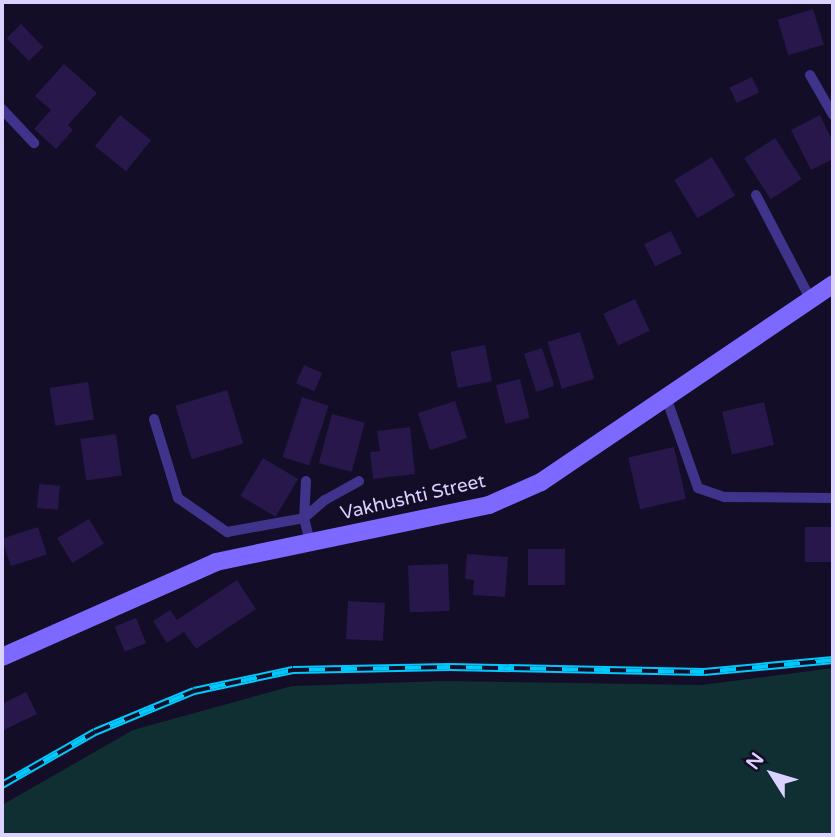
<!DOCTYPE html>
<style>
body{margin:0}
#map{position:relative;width:835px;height:837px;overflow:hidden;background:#140d27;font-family:"Varela Round",sans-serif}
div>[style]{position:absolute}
.green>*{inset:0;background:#0f2f32}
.building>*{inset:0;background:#27174a;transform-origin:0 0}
.lane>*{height:10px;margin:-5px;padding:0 5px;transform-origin:5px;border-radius:5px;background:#40338b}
.secondary>*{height:18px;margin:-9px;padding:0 9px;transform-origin:9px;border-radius:9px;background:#7d69ff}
.rail>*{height:8px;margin-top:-4px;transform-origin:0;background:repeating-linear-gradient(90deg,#140d27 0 16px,#00c9fd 0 32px);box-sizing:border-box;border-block:2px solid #00c9fd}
span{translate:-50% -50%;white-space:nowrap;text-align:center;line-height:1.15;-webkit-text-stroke:6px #140d27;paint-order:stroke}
.street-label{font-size:19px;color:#dcd2ff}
.frame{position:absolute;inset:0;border:4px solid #dcd2ff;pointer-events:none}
.north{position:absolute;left:737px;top:739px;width:70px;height:70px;-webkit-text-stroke:5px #140d27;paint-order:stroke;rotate:307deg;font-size:19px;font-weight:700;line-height:28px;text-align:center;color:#dcd2ff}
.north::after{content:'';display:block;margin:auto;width:24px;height:32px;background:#dcd2ff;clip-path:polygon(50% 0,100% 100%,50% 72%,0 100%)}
</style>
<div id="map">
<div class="green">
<i style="clip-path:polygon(833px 668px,833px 835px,2px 835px,2px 805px,133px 730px,292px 686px,443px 681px,701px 685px)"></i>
</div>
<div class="building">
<i style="left:813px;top:9px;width:37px;height:37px;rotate:73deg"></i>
<i style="left:21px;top:24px;width:32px;height:20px;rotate:46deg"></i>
<i style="clip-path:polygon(64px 64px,97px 93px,68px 125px,73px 130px,56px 149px,34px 129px,51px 110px,35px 96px)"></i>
<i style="left:752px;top:77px;width:17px;height:25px;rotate:65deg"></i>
<i style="left:120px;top:115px;width:40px;height:40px;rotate:39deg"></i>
<i style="clip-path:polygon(820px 115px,833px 142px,833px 159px,811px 170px,791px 130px)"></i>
<i style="left:775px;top:138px;width:49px;height:37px;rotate:57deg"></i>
<i style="left:712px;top:157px;width:45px;height:44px;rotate:59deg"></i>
<i style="left:671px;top:231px;width:25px;height:30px;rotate:64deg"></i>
<i style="left:635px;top:299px;width:35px;height:35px;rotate:65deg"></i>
<i style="left:580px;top:332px;width:49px;height:34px;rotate:73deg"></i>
<i style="left:485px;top:345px;width:37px;height:35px;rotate:79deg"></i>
<i style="left:542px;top:348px;width:40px;height:19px;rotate:72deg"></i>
<i style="left:304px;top:365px;width:20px;height:20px;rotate:24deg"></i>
<i style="left:520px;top:379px;width:40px;height:25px;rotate:76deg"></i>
<i style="left:88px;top:382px;width:38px;height:39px;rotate:81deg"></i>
<i style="left:227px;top:390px;width:56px;height:54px;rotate:73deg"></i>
<i style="left:302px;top:397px;width:28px;height:63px;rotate:18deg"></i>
<i style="left:455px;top:401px;width:39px;height:39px;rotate:72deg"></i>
<i style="left:764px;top:402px;width:44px;height:43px;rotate:77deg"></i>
<i style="left:332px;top:414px;width:34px;height:51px;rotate:15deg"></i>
<i style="clip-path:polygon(410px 427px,415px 474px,373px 479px,370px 452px,380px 451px,377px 431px)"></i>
<i style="left:116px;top:434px;width:42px;height:36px;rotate:82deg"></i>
<i style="left:674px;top:447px;width:53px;height:47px;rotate:77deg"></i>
<i style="left:263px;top:458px;width:41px;height:44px;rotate:31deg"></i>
<i style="left:39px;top:484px;width:21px;height:24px;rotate:5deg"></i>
<i style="left:89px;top:519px;width:29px;height:37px;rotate:59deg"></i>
<i style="left:38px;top:527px;width:29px;height:38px;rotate:72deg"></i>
<i style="left:833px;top:527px;width:35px;height:28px;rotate:90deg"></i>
<i style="left:565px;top:549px;width:36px;height:37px;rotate:90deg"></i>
<i style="clip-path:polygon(467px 554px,508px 557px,505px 597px,473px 595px,474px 580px,465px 579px)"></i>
<i style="left:448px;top:564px;width:47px;height:40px;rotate:88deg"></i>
<i style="clip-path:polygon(237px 580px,256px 609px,196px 649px,184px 632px,167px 643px,153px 621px,170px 610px,177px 620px)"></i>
<i style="left:348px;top:601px;width:37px;height:38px;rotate:3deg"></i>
<i style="left:136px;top:618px;width:27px;height:23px;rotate:68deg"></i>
<i style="clip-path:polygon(26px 692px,37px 714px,2px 731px,2px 704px)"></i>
</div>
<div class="lane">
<i style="left:810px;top:75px;width:46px;rotate:60.1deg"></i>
<i style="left:2px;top:109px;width:47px;rotate:46.7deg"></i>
<i style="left:756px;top:195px;width:119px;rotate:62.4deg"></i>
<i style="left:667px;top:400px;width:93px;rotate:70.6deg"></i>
<i style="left:698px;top:488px;width:28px;rotate:19deg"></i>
<i style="left:724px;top:497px;width:109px;rotate:0.5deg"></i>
<i style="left:154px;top:419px;width:83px;rotate:73.1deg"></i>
<i style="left:178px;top:498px;width:60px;rotate:34.8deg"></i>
<i style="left:227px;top:532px;width:78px;rotate:-10.3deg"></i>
<i style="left:304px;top:518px;width:25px;rotate:76deg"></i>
<i style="left:306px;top:481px;width:37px;rotate:93deg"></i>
<i style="left:304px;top:518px;width:28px;rotate:-41deg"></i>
<i style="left:325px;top:500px;width:39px;rotate:-29deg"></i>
</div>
<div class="secondary">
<i style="left:2px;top:657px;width:234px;rotate:-23.9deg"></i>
<i style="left:216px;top:562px;width:279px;rotate:-11.8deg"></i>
<i style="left:489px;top:505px;width:57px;rotate:-23.9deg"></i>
<i style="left:541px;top:482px;width:353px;rotate:-34.1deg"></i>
</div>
<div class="rail">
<i style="left:2px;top:785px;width:107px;rotate:-29.7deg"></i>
<i style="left:95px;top:732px;width:107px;rotate:-22.5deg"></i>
<i style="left:194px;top:691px;width:101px;rotate:-12deg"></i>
<i style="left:293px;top:670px;width:157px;rotate:-1.1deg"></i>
<i style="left:450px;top:667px;width:254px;rotate:1.1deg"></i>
<i style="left:704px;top:672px;width:130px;rotate:-5.3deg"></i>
</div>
<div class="street-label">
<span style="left:413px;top:498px;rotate:-13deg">Vakhushti Street</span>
</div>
<div class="frame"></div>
<div class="north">N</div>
</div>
